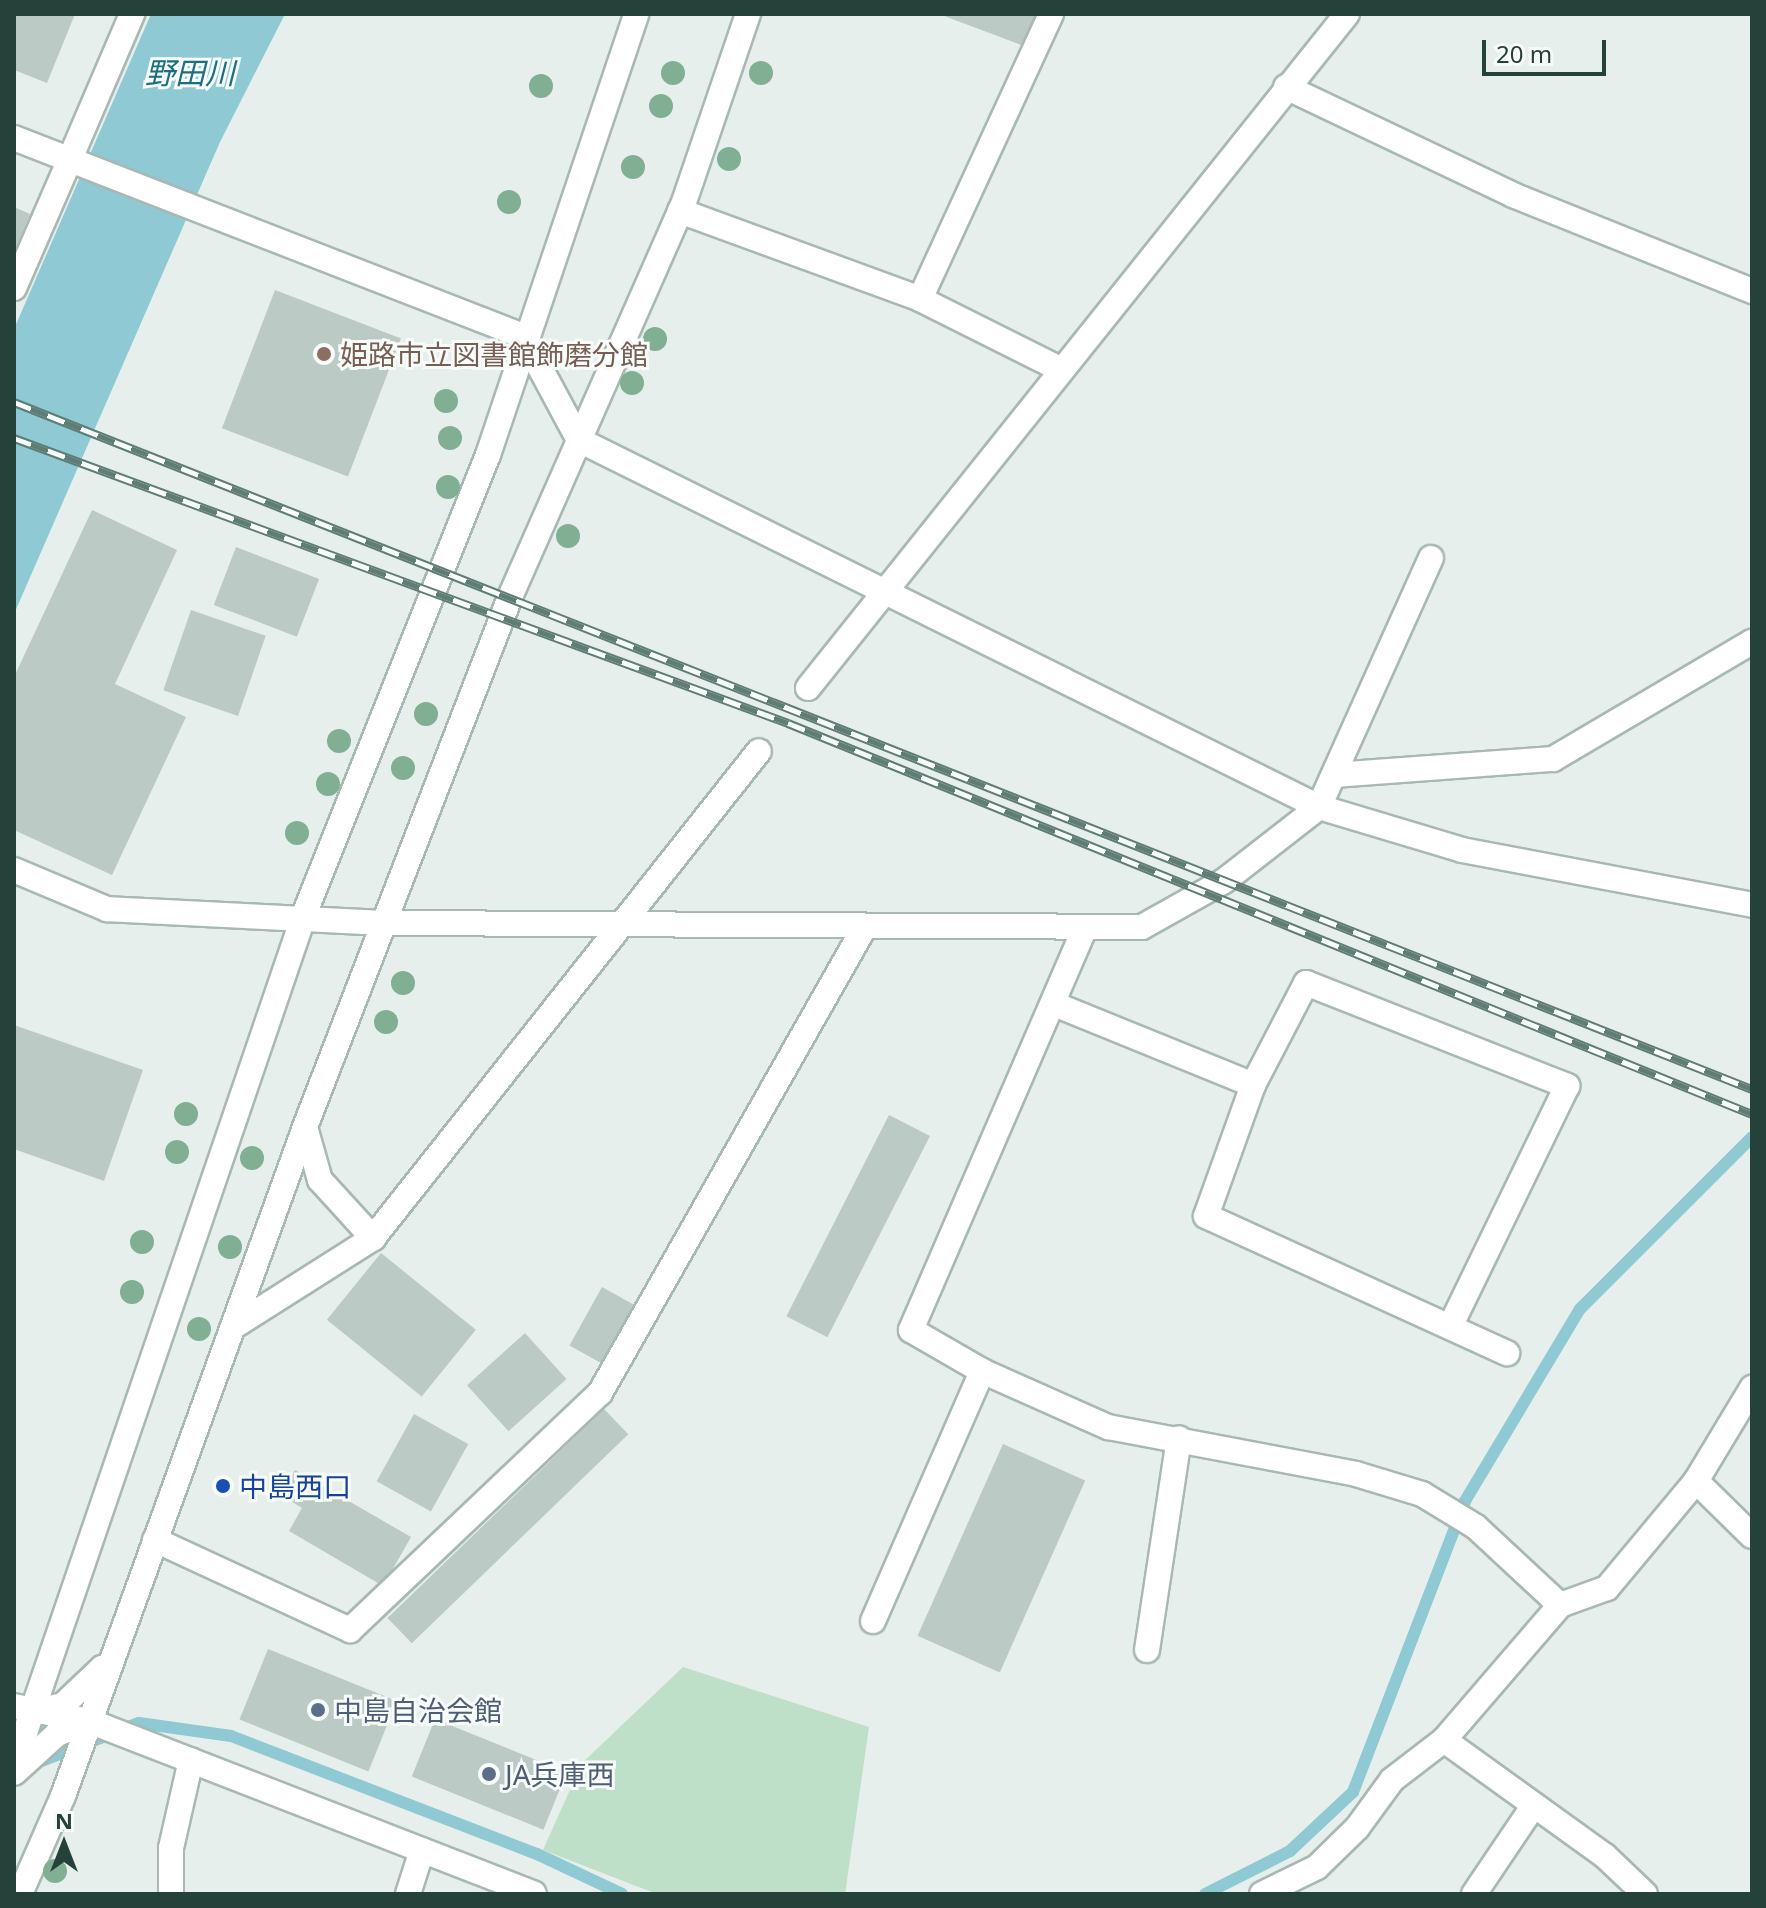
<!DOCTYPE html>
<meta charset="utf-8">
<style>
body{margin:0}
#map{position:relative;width:1766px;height:1908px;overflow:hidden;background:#e6efeb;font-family:"Noto Sans","Noto Sans JP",sans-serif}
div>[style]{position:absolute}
.green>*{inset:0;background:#bfe0c8}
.water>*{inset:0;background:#8ec9d4}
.stream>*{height:12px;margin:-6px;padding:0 6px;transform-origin:6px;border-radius:6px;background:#8ec9d4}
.building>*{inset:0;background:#bbcac4;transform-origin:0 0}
.roads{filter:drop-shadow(2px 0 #a8b8b2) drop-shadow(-2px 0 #a8b8b2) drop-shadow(0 2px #a8b8b2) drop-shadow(0 -2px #a8b8b2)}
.minor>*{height:24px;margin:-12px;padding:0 12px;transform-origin:12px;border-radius:12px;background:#fff}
.tertiary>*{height:24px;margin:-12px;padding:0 12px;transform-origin:12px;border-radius:12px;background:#fff}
.rail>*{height:9px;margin-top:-4.5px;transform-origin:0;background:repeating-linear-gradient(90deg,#f7fbf9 0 18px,#5f7d75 0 36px);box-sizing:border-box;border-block:2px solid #5f7d75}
.trees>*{width:24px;height:24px;margin:-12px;border-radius:50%;background:#80af93}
.dots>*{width:22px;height:22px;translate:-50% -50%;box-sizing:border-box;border:4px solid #f7fbf9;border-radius:50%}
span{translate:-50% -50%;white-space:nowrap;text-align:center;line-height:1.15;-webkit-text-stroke:6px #f7fbf9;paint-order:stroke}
.education-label{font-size:28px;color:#785e54}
.left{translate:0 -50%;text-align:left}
.transit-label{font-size:28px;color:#164399}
.service-label{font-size:28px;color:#4e5e75}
.water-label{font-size:30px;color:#1c6f80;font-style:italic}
.frame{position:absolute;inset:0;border:16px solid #24423a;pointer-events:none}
.north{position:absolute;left:24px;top:1804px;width:80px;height:80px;-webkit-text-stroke:6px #f7fbf9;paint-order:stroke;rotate:0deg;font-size:22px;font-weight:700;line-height:32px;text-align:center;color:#24423a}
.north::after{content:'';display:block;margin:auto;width:28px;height:36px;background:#24423a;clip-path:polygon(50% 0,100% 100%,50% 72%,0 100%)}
.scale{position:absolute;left:1482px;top:40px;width:124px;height:36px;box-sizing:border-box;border:4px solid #24423a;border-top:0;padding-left:10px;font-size:24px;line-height:28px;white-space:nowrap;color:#24423a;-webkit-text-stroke:6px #f7fbf9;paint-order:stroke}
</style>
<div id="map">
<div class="green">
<i style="clip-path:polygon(683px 1667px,869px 1727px,845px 1894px,657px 1894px,543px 1850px,582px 1763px)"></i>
</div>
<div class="water">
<i style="clip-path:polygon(151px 14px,285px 14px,220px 142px,14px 614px,14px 329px)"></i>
</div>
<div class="stream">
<i style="left:29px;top:1766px;width:118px;rotate:-21.4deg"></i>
<i style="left:139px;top:1723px;width:93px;rotate:8deg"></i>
<i style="left:231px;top:1736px;width:328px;rotate:21.1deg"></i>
<i style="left:537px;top:1854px;width:94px;rotate:25.2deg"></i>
<i style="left:1205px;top:1894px;width:95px;rotate:-26.8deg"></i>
<i style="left:1290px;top:1851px;width:86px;rotate:-43.1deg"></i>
<i style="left:1353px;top:1792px;width:312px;rotate:-68.9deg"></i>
<i style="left:1465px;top:1501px;width:224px;rotate:-59.1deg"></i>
<i style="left:1580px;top:1309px;width:243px;rotate:-45deg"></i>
</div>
<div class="building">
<i style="clip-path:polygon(14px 14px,75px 14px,47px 83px,14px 70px)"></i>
<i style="clip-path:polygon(939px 14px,1045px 14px,1032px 49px)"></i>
<i style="clip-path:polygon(14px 207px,30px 214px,14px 253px)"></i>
<i style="left:275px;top:290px;width:135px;height:148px;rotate:21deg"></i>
<i style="clip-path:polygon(92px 510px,177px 550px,115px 684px,186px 717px,112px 875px,14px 830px,14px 677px)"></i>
<i style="left:236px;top:547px;width:89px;height:62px;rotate:21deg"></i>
<i style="left:191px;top:610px;width:79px;height:85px;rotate:19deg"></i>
<i style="clip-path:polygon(14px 1025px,143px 1070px,104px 1181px,14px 1149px)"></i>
<i style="left:889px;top:1115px;width:46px;height:226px;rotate:27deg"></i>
<i style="left:381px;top:1253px;width:122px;height:86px;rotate:39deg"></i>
<i style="left:602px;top:1287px;width:37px;height:67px;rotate:29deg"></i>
<i style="left:525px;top:1333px;width:62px;height:78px;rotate:48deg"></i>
<i style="left:604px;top:1409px;width:35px;height:301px;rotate:46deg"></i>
<i style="left:414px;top:1414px;width:62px;height:77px;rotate:29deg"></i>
<i style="left:1003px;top:1444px;width:90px;height:210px;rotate:24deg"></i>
<i style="clip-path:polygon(295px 1470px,411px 1537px,383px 1586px,289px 1531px,302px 1508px,280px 1494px)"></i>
<i style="left:268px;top:1649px;width:139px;height:76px;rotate:22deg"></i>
<i style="left:435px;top:1719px;width:142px;height:62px;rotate:22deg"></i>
</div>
<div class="roads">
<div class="minor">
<i style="left:1286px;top:87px;width:251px;rotate:25.4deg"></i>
<i style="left:1513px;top:195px;width:258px;rotate:21.9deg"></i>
<i style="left:680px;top:211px;width:256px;rotate:20.1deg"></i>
<i style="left:920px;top:299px;width:314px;rotate:-65.3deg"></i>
<i style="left:14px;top:288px;width:141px;rotate:-66.5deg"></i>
<i style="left:920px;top:299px;width:157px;rotate:26.6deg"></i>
<i style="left:579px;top:440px;width:826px;rotate:26.38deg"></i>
<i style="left:1319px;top:807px;width:149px;rotate:16.7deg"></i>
<i style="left:1462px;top:850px;width:295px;rotate:10.7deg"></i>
<i style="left:808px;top:688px;width:863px;rotate:-51.35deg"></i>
<i style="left:1334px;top:775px;width:220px;rotate:-4.2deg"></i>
<i style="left:1553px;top:759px;width:231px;rotate:-30.5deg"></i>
<i style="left:14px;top:870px;width:101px;rotate:22.8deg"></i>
<i style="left:107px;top:909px;width:280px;rotate:2.9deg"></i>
<i style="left:387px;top:923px;width:755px;rotate:0.3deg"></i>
<i style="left:1142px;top:927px;width:94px;rotate:-29.3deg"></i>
<i style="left:1224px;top:881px;width:120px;rotate:-37.9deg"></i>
<i style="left:1319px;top:807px;width:273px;rotate:-65.8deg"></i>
<i style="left:1084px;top:930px;width:436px;rotate:113.4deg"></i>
<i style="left:911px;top:1330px;width:82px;rotate:30deg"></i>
<i style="left:982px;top:1371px;width:138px;rotate:24deg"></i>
<i style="left:1108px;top:1427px;width:252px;rotate:10.7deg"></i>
<i style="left:1356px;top:1474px;width:69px;rotate:16.9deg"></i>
<i style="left:1422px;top:1494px;width:63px;rotate:31.4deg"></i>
<i style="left:1476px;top:1527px;width:115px;rotate:42.9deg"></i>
<i style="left:1054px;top:1004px;width:215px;rotate:22.1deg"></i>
<i style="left:1253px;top:1085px;width:115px;rotate:-62.5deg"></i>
<i style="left:1306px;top:983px;width:281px;rotate:21.5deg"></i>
<i style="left:1567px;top:1086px;width:266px;rotate:115.9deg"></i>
<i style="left:1253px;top:1085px;width:139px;rotate:109.7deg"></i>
<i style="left:1206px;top:1216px;width:331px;rotate:24.5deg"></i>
<i style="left:233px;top:1327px;width:166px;rotate:-32.4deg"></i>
<i style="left:373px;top:1238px;width:621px;rotate:-51.6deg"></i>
<i style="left:1696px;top:1481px;width:78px;rotate:44.5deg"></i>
<i style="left:155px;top:1540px;width:215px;rotate:24.8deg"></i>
<i style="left:350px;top:1630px;width:344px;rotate:-43.5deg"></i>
<i style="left:600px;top:1393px;width:535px;rotate:-60.41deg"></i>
<i style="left:873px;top:1621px;width:273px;rotate:-66.4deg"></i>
<i style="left:1147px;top:1650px;width:214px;rotate:-81.4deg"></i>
<i style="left:14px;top:1706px;width:76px;rotate:11.3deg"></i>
<i style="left:89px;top:1721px;width:477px;rotate:21.2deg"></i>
<i style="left:1444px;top:1740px;width:198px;rotate:35.8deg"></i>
<i style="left:1605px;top:1856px;width:55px;rotate:43.5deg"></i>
<i style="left:171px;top:1894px;width:46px;rotate:-90deg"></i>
<i style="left:171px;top:1848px;width:90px;rotate:-77.2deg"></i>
<i style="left:408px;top:1894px;width:46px;rotate:-72.3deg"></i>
<i style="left:1262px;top:1894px;width:61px;rotate:-26.1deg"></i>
<i style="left:1317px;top:1867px;width:56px;rotate:-44.3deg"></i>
<i style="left:1357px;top:1828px;width:59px;rotate:-53.9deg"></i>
<i style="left:1392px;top:1780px;width:66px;rotate:-37.6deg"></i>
<i style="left:1444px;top:1740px;width:178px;rotate:-49.3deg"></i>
<i style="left:1560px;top:1605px;width:50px;rotate:-19.9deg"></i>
<i style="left:1607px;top:1588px;width:139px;rotate:-50.2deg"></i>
<i style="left:1696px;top:1481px;width:109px;rotate:-58.9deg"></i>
<i style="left:1474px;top:1894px;width:107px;rotate:-56deg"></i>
</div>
<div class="tertiary">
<i style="left:14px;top:138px;width:546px;rotate:21.26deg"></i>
<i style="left:523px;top:336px;width:118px;rotate:61.7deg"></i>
<i style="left:70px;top:159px;width:158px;rotate:-66.8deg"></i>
<i style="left:305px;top:1127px;width:55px;rotate:74.2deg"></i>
<i style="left:320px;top:1180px;width:79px;rotate:47.6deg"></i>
<i style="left:33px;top:1712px;width:31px;rotate:-13deg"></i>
<i style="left:63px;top:1705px;width:54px;rotate:-43.5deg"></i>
<i style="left:14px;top:1765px;width:898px;rotate:-71.16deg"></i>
<i style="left:304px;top:915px;width:495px;rotate:-68.2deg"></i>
<i style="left:488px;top:455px;width:465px;rotate:-71.4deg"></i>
<i style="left:14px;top:1773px;width:58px;rotate:-42.2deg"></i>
<i style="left:57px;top:1734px;width:35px;rotate:-22deg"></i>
<i style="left:20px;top:1894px;width:107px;rotate:-66.3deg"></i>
<i style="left:63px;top:1796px;width:711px;rotate:-70.11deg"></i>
<i style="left:305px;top:1127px;width:568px;rotate:-68.85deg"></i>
<i style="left:510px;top:597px;width:428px;rotate:-66.2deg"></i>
<i style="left:683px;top:205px;width:202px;rotate:-71.2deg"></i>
</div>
</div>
<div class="rail">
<i style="left:14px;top:402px;width:1869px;rotate:21.57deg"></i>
<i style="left:14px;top:438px;width:825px;rotate:20.21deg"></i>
<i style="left:788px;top:723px;width:1040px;rotate:22.08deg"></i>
</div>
<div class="trees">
<i style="left:673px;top:73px"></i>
<i style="left:761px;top:73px"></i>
<i style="left:541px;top:86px"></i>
<i style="left:661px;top:106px"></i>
<i style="left:729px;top:159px"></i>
<i style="left:633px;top:167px"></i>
<i style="left:509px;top:202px"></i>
<i style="left:655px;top:339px"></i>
<i style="left:632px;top:383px"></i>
<i style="left:446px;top:401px"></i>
<i style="left:450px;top:438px"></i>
<i style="left:448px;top:487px"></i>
<i style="left:568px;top:536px"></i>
<i style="left:426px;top:714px"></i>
<i style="left:339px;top:741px"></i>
<i style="left:403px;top:768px"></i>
<i style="left:328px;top:784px"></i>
<i style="left:297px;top:833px"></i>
<i style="left:403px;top:983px"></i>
<i style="left:386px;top:1022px"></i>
<i style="left:186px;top:1114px"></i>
<i style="left:177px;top:1152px"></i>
<i style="left:252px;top:1158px"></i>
<i style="left:142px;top:1242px"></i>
<i style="left:230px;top:1247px"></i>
<i style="left:132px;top:1292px"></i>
<i style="left:199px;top:1329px"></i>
<i style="left:55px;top:1871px"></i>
</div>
<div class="dots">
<i style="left:324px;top:354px;background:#8d6e63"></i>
<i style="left:223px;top:1486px;background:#1a4fb4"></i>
<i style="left:318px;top:1710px;background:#5c6f8a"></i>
<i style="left:489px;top:1774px;background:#5c6f8a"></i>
</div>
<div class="education-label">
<span class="left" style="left:340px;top:354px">姫路市立図書館飾磨分館</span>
</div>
<div class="transit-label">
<span class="left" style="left:239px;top:1486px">中島西口</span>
</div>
<div class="service-label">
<span class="left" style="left:334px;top:1710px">中島自治会館</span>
<span class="left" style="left:505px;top:1774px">JA兵庫西</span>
</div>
<div class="water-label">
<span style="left:190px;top:73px">野田川</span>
</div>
<div class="frame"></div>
<div class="north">N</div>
<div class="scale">20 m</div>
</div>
